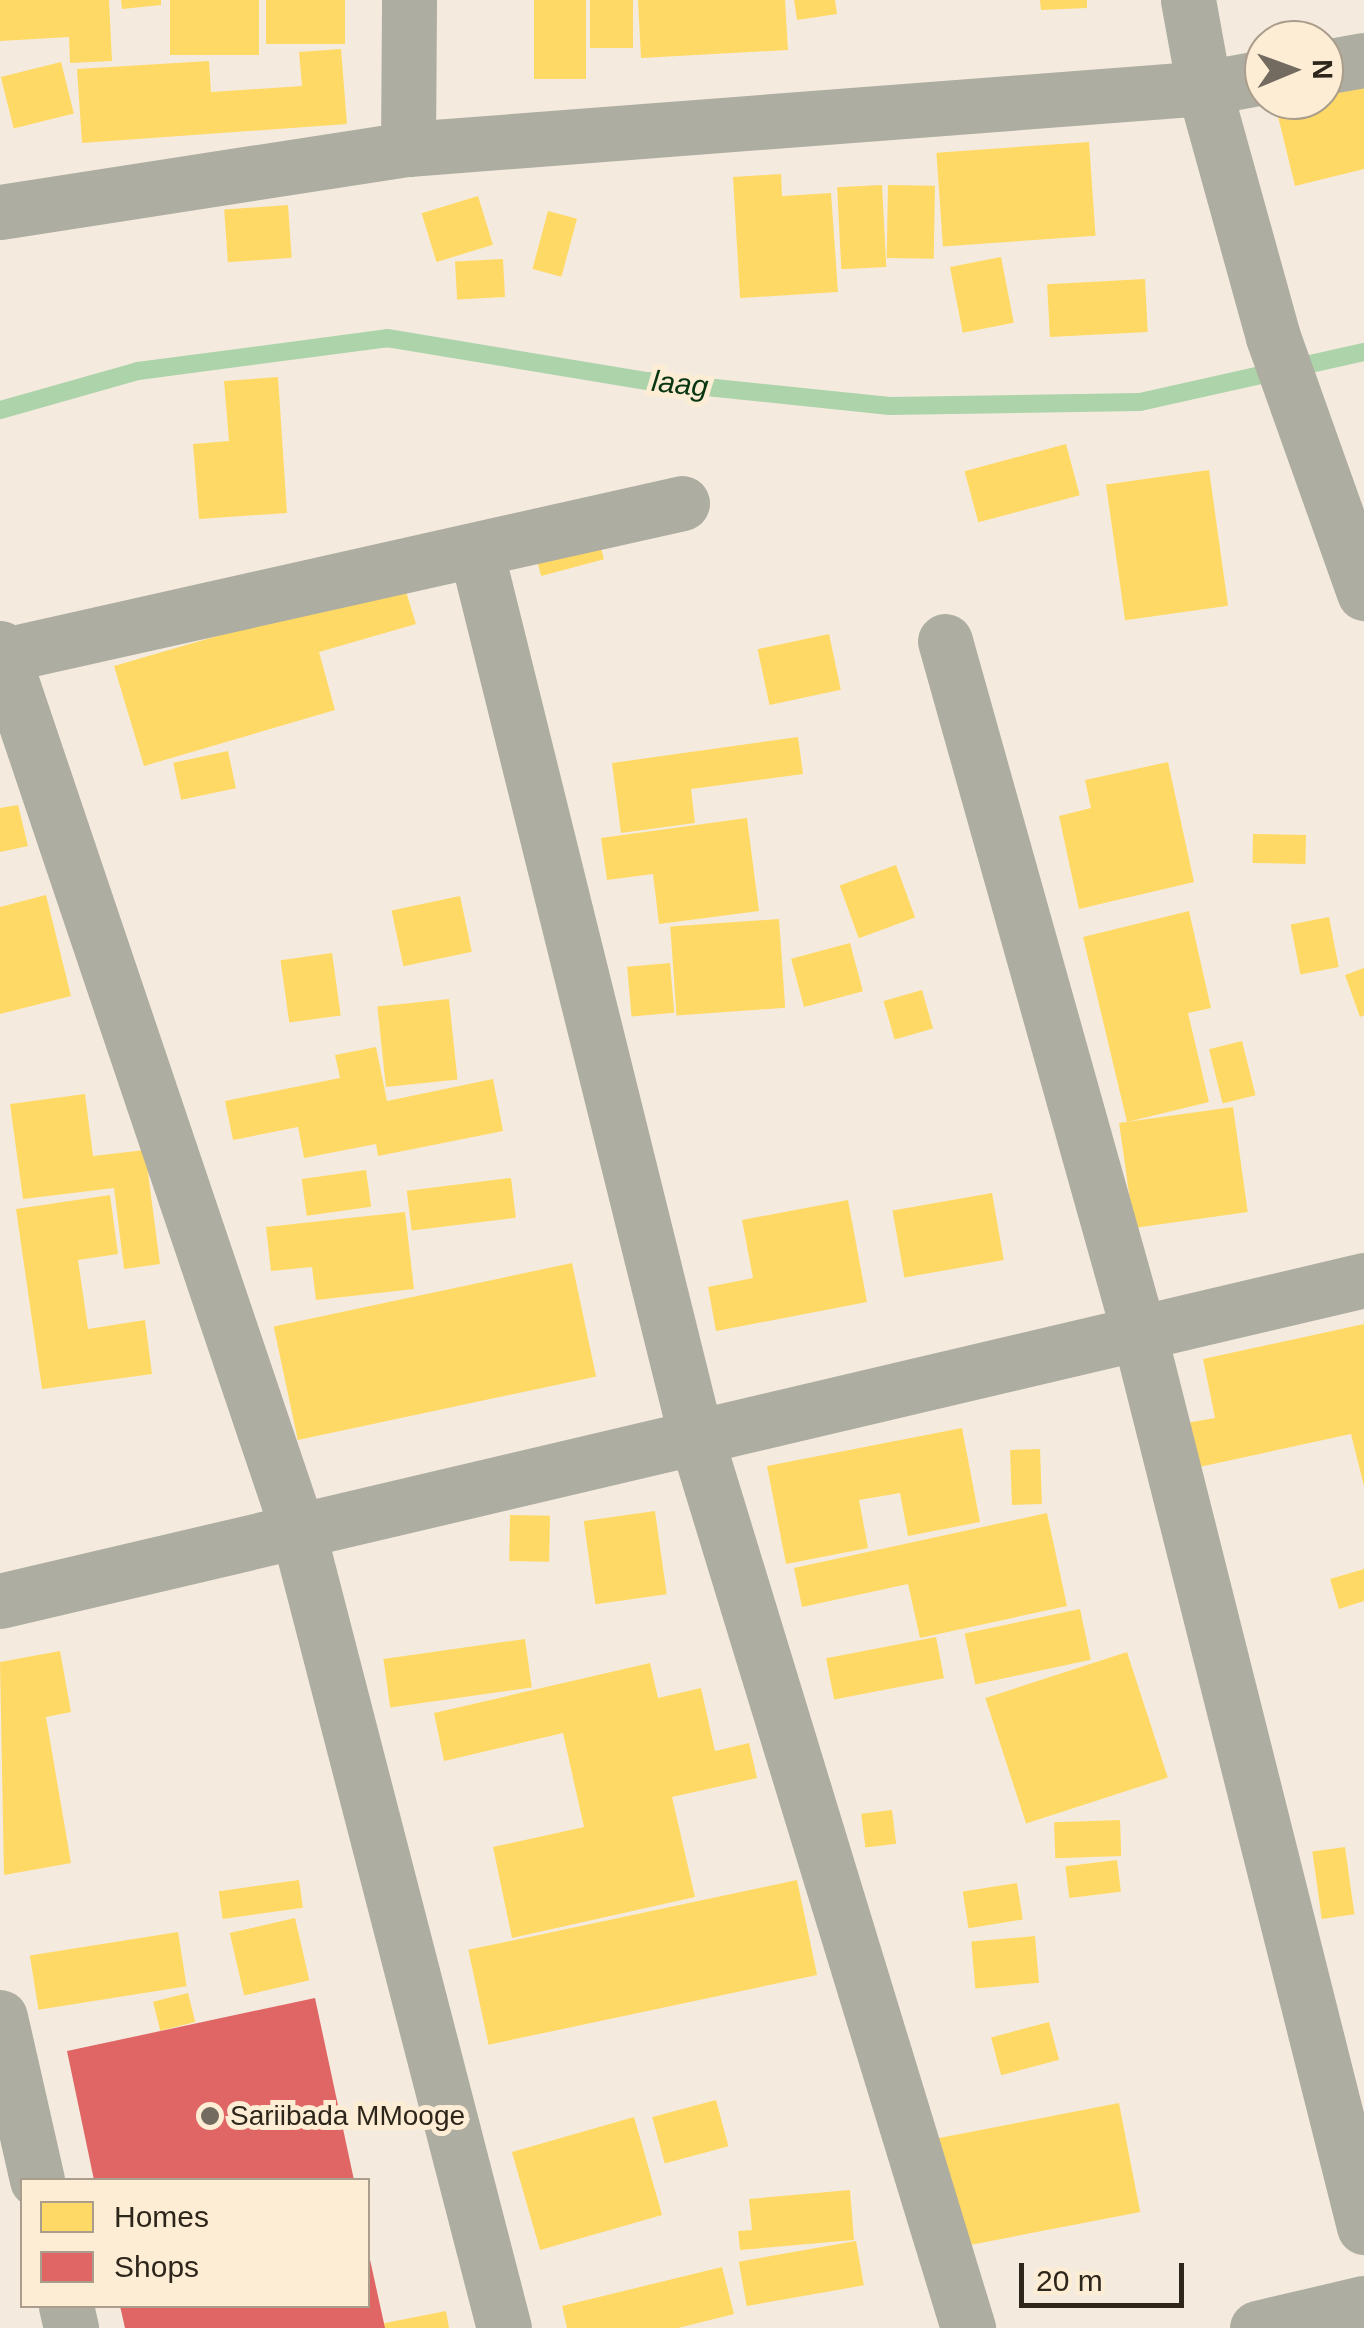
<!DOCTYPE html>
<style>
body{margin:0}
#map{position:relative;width:1364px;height:2328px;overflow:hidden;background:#f4ebde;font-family:Helvetica,sans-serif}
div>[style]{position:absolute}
.homes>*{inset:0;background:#ffd966;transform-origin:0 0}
.shops>*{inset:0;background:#e06666}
.stream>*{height:18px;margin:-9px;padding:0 9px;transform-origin:9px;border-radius:9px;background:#acd3a9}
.minor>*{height:55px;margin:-27.5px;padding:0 27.5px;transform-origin:27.5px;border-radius:27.5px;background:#aeada1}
.dots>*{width:28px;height:28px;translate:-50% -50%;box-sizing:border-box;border:5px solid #fdedd5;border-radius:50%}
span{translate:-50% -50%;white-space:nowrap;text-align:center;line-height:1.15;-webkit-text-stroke:10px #fdedd5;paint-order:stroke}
.poi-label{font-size:28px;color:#2e261b}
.left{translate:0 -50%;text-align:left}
.water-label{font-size:30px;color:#093612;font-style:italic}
.legend{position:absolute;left:20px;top:2178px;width:350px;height:130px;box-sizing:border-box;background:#fdedd5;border:2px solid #aa9d8b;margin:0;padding:12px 18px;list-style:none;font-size:30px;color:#2e261b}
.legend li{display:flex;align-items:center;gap:20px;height:50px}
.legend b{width:50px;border:2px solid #aa9d8b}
.north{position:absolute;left:1244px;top:20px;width:100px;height:100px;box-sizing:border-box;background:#fdedd5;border:2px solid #aa9d8b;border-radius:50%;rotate:89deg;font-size:28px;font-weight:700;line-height:40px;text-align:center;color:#2e261b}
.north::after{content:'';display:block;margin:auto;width:35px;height:45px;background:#736b5f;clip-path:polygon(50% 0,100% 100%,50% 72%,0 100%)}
.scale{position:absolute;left:1019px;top:2263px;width:165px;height:45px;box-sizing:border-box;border:5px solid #2e261b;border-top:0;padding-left:12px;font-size:30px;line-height:35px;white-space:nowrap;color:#2e261b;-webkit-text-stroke:8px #fdedd5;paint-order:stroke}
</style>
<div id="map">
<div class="homes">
<i style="clip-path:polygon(0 0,109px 0,112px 61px,70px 63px,69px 37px,0 41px)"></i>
<i style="clip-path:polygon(121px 0,161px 0,161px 5px,122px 9px)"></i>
<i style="left:170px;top:0;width:89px;height:55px"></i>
<i style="left:266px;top:0;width:79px;height:44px"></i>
<i style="left:534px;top:0;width:52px;height:79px"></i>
<i style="left:590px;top:0;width:43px;height:48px"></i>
<i style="clip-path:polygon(638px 0,785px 0,788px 50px,641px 58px)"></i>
<i style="clip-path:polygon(794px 0,835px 0,837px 14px,797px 20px)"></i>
<i style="clip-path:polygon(1040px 0,1087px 0,1087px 8px,1041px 10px)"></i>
<i style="clip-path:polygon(341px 49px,347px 124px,82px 143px,77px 69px,209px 61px,211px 92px,302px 86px,299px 52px)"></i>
<i style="left:61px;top:62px;width:53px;height:62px;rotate:76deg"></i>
<i style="clip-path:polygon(1324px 82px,1364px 87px,1364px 169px,1295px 186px,1274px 100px,1324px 100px)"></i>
<i style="left:1089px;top:142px;width:94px;height:153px;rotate:86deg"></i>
<i style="clip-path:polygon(781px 174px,782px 196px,831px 193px,838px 292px,740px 298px,733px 177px)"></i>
<i style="left:882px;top:185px;width:82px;height:45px;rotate:87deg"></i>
<i style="left:888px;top:185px;width:47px;height:73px;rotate:1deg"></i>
<i style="left:478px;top:196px;width:51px;height:59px;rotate:73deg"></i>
<i style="left:288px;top:205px;width:53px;height:64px;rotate:86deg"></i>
<i style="left:548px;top:211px;width:30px;height:60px;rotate:15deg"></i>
<i style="left:1001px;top:257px;width:67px;height:52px;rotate:79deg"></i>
<i style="left:503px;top:259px;width:38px;height:48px;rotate:87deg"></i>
<i style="left:1145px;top:279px;width:53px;height:98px;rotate:87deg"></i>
<i style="clip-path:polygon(278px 377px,287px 513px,199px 519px,193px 444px,229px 441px,224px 381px)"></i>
<i style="left:1066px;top:444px;width:53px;height:105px;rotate:75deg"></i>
<i style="left:1209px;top:470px;width:137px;height:104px;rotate:82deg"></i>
<i style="left:591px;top:511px;width:50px;height:65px;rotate:75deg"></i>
<i style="clip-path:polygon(403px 582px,416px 624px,319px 652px,335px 710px,144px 766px,114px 666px)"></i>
<i style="left:829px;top:634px;width:57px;height:73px;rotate:78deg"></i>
<i style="clip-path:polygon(798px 737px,803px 774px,691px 789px,695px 823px,621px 833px,612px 763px)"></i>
<i style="left:228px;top:751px;width:38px;height:56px;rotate:78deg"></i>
<i style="clip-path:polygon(1168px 762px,1194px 882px,1079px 909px,1059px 816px,1091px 808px,1085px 780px)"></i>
<i style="clip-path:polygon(18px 805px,28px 846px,0 852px,0 808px)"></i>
<i style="clip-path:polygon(747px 818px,759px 911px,659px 924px,653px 874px,607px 880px,601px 838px)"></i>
<i style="left:1253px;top:834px;width:53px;height:29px;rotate:1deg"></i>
<i style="left:896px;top:865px;width:56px;height:60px;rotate:70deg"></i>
<i style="clip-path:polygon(46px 895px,71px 996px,0 1014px,0 907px)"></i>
<i style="left:460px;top:896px;width:57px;height:70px;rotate:78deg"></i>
<i style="clip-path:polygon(1189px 911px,1211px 1008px,1188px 1013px,1209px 1102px,1127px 1122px,1083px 937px)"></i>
<i style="left:1329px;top:917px;width:51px;height:39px;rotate:79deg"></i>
<i style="left:779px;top:919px;width:89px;height:109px;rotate:86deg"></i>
<i style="left:850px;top:943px;width:50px;height:61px;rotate:75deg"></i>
<i style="left:332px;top:953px;width:63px;height:52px;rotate:82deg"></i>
<i style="left:670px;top:963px;width:50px;height:43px;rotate:85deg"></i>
<i style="clip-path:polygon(1364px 968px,1364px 1015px,1360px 1017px,1345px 975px)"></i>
<i style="left:922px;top:990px;width:40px;height:40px;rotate:74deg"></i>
<i style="left:449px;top:999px;width:81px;height:72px;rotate:84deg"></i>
<i style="left:1242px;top:1041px;width:56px;height:34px;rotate:76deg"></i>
<i style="clip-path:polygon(376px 1047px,387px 1101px,493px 1079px,503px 1131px,378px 1156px,376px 1144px,304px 1158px,298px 1127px,233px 1140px,225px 1101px,340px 1078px,335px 1055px)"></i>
<i style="clip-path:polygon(85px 1094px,93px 1156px,145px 1150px,160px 1264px,124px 1269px,114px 1188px,23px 1199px,10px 1104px)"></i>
<i style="left:1233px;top:1107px;width:106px;height:115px;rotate:82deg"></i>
<i style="left:366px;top:1170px;width:37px;height:65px;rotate:82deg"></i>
<i style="left:511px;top:1178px;width:40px;height:105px;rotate:83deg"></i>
<i style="left:992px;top:1193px;width:68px;height:101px;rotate:80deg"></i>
<i style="clip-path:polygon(110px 1195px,118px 1254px,78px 1260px,88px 1329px,145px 1320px,152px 1374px,42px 1389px,16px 1209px)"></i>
<i style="clip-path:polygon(848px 1200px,867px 1302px,716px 1331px,708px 1287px,753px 1278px,742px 1220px)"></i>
<i style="clip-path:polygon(405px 1212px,414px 1289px,316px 1300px,312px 1267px,271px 1271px,266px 1227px)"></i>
<i style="left:572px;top:1263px;width:116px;height:305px;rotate:78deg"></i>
<i style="clip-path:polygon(1364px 1324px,1364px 1486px,1351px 1434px,1190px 1469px,1180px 1424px,1215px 1418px,1203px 1359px)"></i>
<i style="clip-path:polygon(962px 1428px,980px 1522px,908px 1536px,900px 1493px,859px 1500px,868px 1548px,786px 1564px,767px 1466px)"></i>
<i style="left:1040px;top:1449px;width:55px;height:30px;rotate:88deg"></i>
<i style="left:655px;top:1511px;width:84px;height:72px;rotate:82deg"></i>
<i style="clip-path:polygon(1047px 1513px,1067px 1606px,920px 1638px,908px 1584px,802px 1607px,794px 1568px)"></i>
<i style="left:510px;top:1515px;width:40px;height:46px;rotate:1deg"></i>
<i style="clip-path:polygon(1364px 1569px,1364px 1601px,1339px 1609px,1330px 1579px)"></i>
<i style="left:1080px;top:1609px;width:52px;height:118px;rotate:78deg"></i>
<i style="left:936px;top:1637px;width:42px;height:112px;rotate:79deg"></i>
<i style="left:525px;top:1639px;width:49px;height:143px;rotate:82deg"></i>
<i style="clip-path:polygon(60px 1651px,71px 1712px,46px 1717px,71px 1863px,4px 1875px,0 1662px)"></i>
<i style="left:1127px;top:1652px;width:132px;height:149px;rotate:72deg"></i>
<i style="clip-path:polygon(650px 1663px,658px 1698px,701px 1688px,715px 1751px,749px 1743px,757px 1778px,672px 1797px,695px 1897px,512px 1938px,493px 1847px,584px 1827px,563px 1733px,444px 1761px,434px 1713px)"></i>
<i style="left:892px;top:1810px;width:34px;height:31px;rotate:83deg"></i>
<i style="left:1120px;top:1820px;width:36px;height:66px;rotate:88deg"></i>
<i style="left:1345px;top:1847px;width:68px;height:33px;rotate:82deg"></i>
<i style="left:1117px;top:1860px;width:32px;height:52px;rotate:83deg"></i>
<i style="left:299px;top:1880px;width:28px;height:81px;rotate:82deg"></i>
<i style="left:797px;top:1880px;width:97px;height:336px;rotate:78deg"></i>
<i style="left:1017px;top:1883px;width:37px;height:55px;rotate:81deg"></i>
<i style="left:295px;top:1918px;width:64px;height:67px;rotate:77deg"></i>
<i style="left:178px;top:1932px;width:55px;height:150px;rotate:81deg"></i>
<i style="left:1035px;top:1936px;width:47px;height:64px;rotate:85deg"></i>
<i style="left:188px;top:1993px;width:30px;height:36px;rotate:76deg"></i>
<i style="left:1049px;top:2022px;width:39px;height:60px;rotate:75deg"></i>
<i style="left:716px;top:2100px;width:48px;height:66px;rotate:75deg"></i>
<i style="left:1119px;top:2103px;width:111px;height:194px;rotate:79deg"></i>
<i style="left:634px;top:2117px;width:102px;height:127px;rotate:74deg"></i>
<i style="clip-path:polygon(850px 2190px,854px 2240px,740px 2250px,738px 2231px,752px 2230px,749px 2199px)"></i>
<i style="left:856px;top:2241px;width:45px;height:119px;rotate:80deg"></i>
<i style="clip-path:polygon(722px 2267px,734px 2314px,678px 2328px,567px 2328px,562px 2306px)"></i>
<i style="clip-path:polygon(446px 2311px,449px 2328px,370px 2328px,370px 2326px)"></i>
</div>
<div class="shops">
<i style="clip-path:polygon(315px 1998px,354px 2180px,94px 2180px,67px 2051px)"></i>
<i style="clip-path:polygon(369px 2255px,385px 2328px,125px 2328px,120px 2306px,368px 2306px)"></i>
</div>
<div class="stream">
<i style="left:0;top:410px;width:143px;rotate:-15.8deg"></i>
<i style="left:138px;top:371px;width:251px;rotate:-7.5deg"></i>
<i style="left:387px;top:338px;width:265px;rotate:9.4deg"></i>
<i style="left:648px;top:381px;width:243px;rotate:5.9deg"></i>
<i style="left:890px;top:406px;width:250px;rotate:-0.9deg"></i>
<i style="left:1140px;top:402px;width:230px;rotate:-12.6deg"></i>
</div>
<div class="minor">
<i style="left:1188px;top:0;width:89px;rotate:79.7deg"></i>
<i style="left:1204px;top:88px;width:258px;rotate:74.5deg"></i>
<i style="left:1273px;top:337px;width:272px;rotate:70.4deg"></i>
<i style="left:1324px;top:67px;width:41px;rotate:-9.9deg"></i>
<i style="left:408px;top:149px;width:149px;rotate:-89.6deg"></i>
<i style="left:0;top:212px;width:413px;rotate:-8.8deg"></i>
<i style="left:408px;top:149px;width:798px;rotate:-4.38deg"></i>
<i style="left:1204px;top:88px;width:61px;rotate:-10.4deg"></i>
<i style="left:476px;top:551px;width:913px;rotate:76.06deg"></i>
<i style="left:696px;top:1437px;width:932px;rotate:73.02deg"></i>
<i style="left:945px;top:641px;width:719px;rotate:74.34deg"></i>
<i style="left:1139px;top:1333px;width:922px;rotate:75.87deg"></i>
<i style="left:0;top:648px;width:932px;rotate:71.35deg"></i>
<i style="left:298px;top:1531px;width:823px;rotate:75.51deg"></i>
<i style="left:0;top:656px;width:699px;rotate:-12.64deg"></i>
<i style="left:0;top:1601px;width:1401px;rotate:-13.24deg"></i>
<i style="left:0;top:2017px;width:167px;rotate:77.2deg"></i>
<i style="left:66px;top:2306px;width:23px;rotate:77deg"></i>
<i style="left:1257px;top:2328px;width:110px;rotate:-13.2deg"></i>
</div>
<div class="dots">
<i style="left:210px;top:2116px;background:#736b5f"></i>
</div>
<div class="poi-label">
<span class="left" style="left:230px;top:2116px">Sariibada MMooge</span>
</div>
<div class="water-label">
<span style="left:680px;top:384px;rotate:6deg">laag</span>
</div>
<ul class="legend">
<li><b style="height:28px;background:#ffd966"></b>Homes</li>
<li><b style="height:28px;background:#e06666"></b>Shops</li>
</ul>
<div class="north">N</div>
<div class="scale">20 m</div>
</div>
